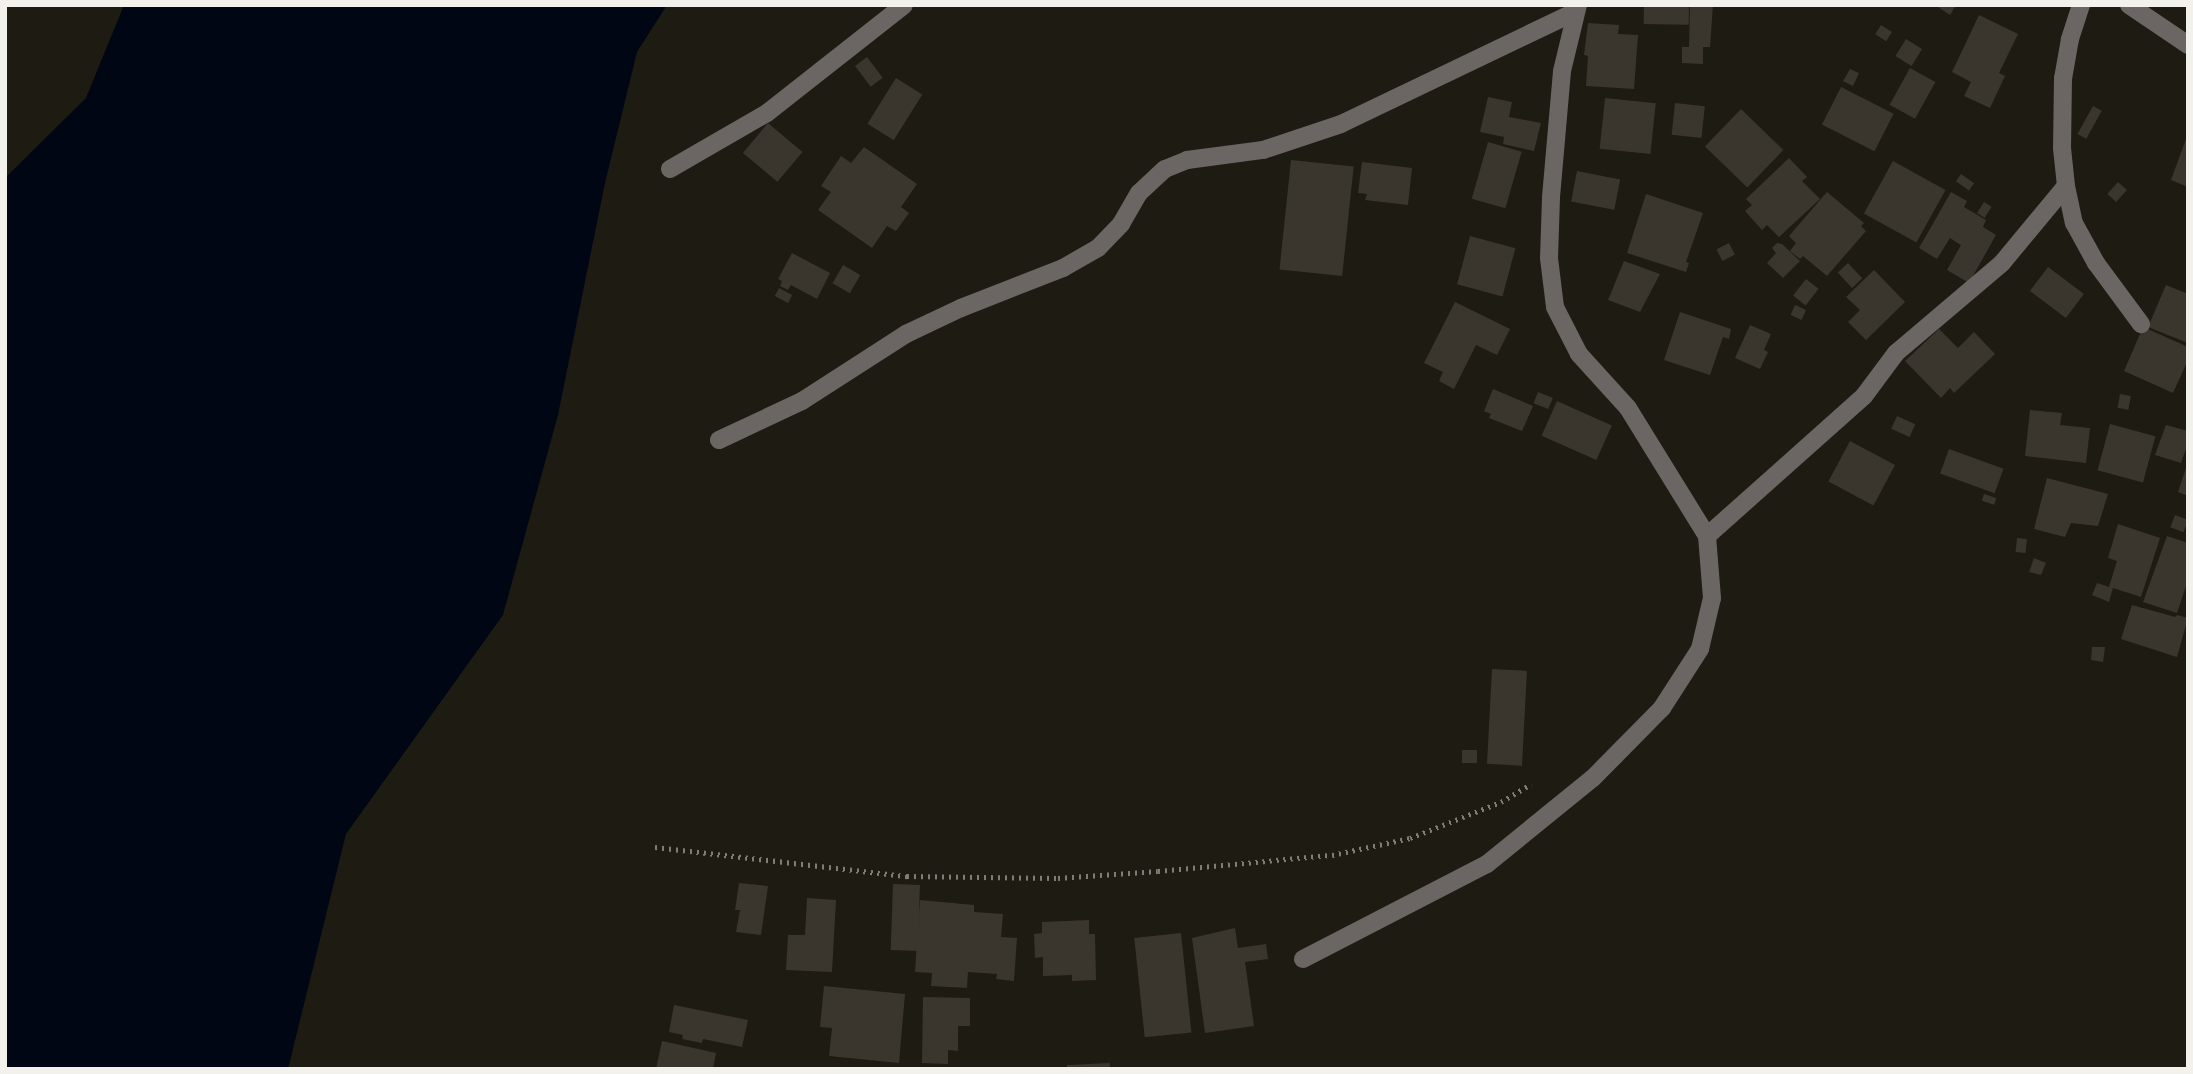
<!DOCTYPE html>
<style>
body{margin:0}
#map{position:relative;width:2193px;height:1074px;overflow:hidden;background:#1e1b12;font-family:"Open Sans",sans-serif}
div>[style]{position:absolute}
.water>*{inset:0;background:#000614}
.building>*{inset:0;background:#3b362d;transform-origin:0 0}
.path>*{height:4.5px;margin-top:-2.25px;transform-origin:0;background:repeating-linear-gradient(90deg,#7f7d76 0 2px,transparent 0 7px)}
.street>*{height:18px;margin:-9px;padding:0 9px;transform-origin:9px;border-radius:9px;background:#6b6563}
span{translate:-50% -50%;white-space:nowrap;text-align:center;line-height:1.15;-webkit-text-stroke:5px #141209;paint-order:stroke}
.frame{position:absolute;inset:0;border:7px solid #f2f1eb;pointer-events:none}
</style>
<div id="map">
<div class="water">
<i style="clip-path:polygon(124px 5px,667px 5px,637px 52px,605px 183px,558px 415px,503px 615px,346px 834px,288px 1069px,5px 1069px,5px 178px,86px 98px)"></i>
</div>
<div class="building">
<i style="left:1644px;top:5px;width:45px;height:19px;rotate:1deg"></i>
<i style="clip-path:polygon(1690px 5px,1713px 5px,1710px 47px,1703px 47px,1703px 64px,1682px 63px,1682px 47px,1689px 47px)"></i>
<i style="clip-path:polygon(1935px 5px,1956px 5px,1950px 15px)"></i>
<i style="clip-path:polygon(1979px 15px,2018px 34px,1999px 73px,2005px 76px,1990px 108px,1964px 96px,1971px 82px,1952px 72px)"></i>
<i style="clip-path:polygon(1588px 23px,1619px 25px,1618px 34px,1638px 35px,1634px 89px,1586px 86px,1588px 56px,1584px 55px)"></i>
<i style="left:1881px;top:25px;width:13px;height:11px;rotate:32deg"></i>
<i style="left:1906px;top:39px;width:19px;height:20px;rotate:32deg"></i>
<i style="left:867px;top:57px;width:26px;height:15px;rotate:53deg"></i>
<i style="left:1910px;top:68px;width:29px;height:42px;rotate:29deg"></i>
<i style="clip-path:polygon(1850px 69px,1859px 73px,1853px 86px,1843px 81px)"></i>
<i style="left:896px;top:78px;width:31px;height:54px;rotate:32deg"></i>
<i style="left:1841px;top:87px;width:59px;height:42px;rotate:27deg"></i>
<i style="clip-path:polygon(1488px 97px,1512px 102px,1509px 117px,1541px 123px,1534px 151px,1503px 144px,1504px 137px,1480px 132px)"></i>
<i style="left:1605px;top:98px;width:51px;height:51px;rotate:6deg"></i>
<i style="left:1675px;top:103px;width:30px;height:32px;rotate:6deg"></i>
<i style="left:2093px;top:106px;width:10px;height:32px;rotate:29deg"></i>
<i style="left:1741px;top:109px;width:59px;height:52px;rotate:44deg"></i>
<i style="left:768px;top:123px;width:45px;height:39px;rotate:40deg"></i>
<i style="clip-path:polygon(2187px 136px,2188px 136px,2188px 187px,2171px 180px)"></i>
<i style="left:1488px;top:142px;width:35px;height:59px;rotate:16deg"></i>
<i style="clip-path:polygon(864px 147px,917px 184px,901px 207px,909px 213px,896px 231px,887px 226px,872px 248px,818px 210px,831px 192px,821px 186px,841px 156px,851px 163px)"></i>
<i style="clip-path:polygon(1789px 158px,1807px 177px,1802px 181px,1820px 199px,1779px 237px,1767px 225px,1762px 230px,1745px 211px,1752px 205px,1746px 199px)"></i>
<i style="left:1291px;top:160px;width:63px;height:110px;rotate:6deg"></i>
<i style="left:1893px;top:161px;width:60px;height:60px;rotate:29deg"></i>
<i style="clip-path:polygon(1362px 162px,1412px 168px,1408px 205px,1365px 200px,1367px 194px,1358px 193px)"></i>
<i style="left:1577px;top:171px;width:44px;height:31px;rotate:11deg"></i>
<i style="left:1961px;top:174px;width:16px;height:9px;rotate:35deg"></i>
<i style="left:2118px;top:182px;width:12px;height:16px;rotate:42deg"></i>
<i style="clip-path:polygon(1827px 192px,1864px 223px,1861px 226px,1866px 231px,1827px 276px,1803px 256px,1800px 259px,1790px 251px,1796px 243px,1789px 236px)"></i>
<i style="clip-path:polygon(1951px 192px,1967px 201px,1964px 207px,1986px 220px,1983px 227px,1996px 235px,1969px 283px,1947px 270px,1961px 245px,1950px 238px,1937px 259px,1919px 248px)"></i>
<i style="clip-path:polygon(1646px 194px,1703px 213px,1686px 262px,1689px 263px,1686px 272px,1627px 253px)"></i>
<i style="left:1984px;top:202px;width:9px;height:13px;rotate:32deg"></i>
<i style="left:1470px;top:236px;width:47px;height:50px;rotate:15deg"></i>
<i style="left:1729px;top:243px;width:13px;height:14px;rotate:63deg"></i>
<i style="clip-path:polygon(1777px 243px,1782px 244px,1800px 261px,1783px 278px,1767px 263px,1776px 253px,1772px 248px)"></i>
<i style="clip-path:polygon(792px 253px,830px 273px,817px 299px,791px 285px,788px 290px,780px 286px,782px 281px,778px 279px)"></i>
<i style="clip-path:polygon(1624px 261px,1660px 274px,1640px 312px,1608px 300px)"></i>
<i style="left:1848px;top:263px;width:21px;height:14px;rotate:47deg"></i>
<i style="left:843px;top:265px;width:20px;height:21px;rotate:30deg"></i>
<i style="left:2048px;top:267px;width:45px;height:30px;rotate:37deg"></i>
<i style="clip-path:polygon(1874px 270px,1905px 302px,1866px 340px,1848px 322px,1860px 310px,1846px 297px)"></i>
<i style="left:1806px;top:279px;width:16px;height:21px;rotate:38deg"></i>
<i style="clip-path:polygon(2166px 285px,2188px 294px,2188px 343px,2148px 327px)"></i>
<i style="left:779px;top:288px;width:15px;height:9px;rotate:28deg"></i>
<i style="clip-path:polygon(1455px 302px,1510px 329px,1497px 355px,1476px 345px,1454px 389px,1439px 381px,1443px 372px,1424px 363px)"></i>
<i style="left:1795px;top:305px;width:12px;height:11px;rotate:24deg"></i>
<i style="clip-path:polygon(1680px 312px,1731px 329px,1729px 339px,1723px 337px,1710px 375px,1664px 360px)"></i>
<i style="clip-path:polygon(1750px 325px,1771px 334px,1764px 350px,1768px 352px,1760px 369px,1735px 358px)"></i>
<i style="clip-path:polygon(2143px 327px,2188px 347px,2188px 360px,2173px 393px,2124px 371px)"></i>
<i style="clip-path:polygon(1939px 329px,1958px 348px,1974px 332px,1995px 354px,1954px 393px,1950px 388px,1941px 398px,1905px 361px)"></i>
<i style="clip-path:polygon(1493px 389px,1533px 406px,1522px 431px,1489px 418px,1491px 414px,1484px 411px)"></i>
<i style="left:1538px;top:392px;width:16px;height:12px;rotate:22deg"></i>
<i style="left:2120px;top:394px;width:11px;height:14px;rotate:10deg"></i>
<i style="left:1557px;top:401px;width:60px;height:38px;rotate:24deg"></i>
<i style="clip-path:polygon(2030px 410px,2062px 413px,2060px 425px,2090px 428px,2086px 463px,2025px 456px)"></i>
<i style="left:1897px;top:416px;width:20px;height:14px;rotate:24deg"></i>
<i style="left:2110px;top:424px;width:47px;height:48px;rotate:15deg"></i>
<i style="clip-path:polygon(2166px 425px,2188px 431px,2188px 443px,2181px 463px,2155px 455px)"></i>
<i style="left:1850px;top:441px;width:51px;height:46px;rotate:28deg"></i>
<i style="left:1949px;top:449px;width:58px;height:26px;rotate:20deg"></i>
<i style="clip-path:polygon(2187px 465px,2188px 465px,2188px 496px,2178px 492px)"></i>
<i style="clip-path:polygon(2047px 478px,2108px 494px,2098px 526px,2071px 523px,2065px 537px,2034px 529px)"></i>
<i style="left:1984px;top:494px;width:13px;height:7px;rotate:18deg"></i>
<i style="left:2175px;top:515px;width:14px;height:13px;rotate:21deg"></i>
<i style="clip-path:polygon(2118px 524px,2160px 538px,2141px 597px,2113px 588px,2109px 602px,2092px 595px,2097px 583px,2109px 587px,2117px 561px,2108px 558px)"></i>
<i style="clip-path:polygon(2167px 536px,2188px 543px,2188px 580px,2177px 613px,2143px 602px)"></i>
<i style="left:2017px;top:538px;width:10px;height:14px;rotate:6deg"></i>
<i style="clip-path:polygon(2034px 558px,2046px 563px,2041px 575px,2029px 572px)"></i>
<i style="clip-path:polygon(2132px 605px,2175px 617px,2177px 615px,2188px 618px,2177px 657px,2121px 639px)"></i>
<i style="clip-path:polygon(2092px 647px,2105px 647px,2103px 662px,2091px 660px)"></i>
<i style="left:1492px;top:669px;width:35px;height:95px;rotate:3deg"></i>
<i style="left:1462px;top:750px;width:15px;height:13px"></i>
<i style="clip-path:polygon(739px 883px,768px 886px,761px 935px,736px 932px,740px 910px,735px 910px)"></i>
<i style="left:893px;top:884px;width:27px;height:66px;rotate:2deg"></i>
<i style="clip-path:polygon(807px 898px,836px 900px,832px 972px,786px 970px,788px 935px,805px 935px)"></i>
<i style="clip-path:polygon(920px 900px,974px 905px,974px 912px,1003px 914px,1001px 937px,1017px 938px,1014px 981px,996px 979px,997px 974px,968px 972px,967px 988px,931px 986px,932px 973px,915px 972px)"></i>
<i style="clip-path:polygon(1089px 920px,1089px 934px,1095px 934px,1096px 980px,1072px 981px,1072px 975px,1043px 976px,1043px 957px,1035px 958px,1034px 934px,1042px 933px,1042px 922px)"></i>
<i style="clip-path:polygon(1235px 928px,1238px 948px,1266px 944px,1268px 959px,1245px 962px,1254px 1026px,1205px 1033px,1192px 938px)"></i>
<i style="left:1181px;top:933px;width:100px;height:47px;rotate:84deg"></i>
<i style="clip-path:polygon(824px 986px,905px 994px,899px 1063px,829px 1056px,832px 1028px,820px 1027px)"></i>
<i style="clip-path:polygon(923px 997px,970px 998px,970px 1026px,958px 1026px,958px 1051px,948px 1050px,948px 1064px,922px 1063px)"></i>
<i style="clip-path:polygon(674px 1005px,748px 1020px,742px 1047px,703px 1039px,702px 1043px,682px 1039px,683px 1035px,669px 1032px)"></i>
<i style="clip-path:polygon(662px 1041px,716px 1053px,713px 1069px,656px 1069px)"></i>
<i style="clip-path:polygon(1110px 1063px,1110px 1069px,1067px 1069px,1067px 1065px)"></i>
</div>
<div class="path">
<i style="left:655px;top:847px;width:254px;rotate:6.6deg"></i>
<i style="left:907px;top:876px;width:151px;rotate:0.8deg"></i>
<i style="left:1058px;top:878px;width:100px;rotate:-4deg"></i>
<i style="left:1158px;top:871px;width:175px;rotate:-5.3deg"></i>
<i style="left:1332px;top:855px;width:80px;rotate:-12.3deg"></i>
<i style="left:1410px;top:838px;width:98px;rotate:-21.6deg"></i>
<i style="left:1501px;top:802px;width:35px;rotate:-31deg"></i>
</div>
<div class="street">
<i style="left:2081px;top:5px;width:36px;rotate:108deg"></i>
<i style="left:2070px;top:39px;width:40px;rotate:100deg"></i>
<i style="left:2063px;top:78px;width:70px;rotate:90.8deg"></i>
<i style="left:2062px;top:148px;width:38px;rotate:84deg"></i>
<i style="left:2066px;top:186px;width:38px;rotate:78deg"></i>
<i style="left:2074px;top:223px;width:46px;rotate:61.2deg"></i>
<i style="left:2096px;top:263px;width:76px;rotate:53.6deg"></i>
<i style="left:2129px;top:5px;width:71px;rotate:34.1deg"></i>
<i style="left:670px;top:169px;width:112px;rotate:-30deg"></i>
<i style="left:767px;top:113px;width:174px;rotate:-38.2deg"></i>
<i style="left:719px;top:440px;width:92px;rotate:-25.2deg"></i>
<i style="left:802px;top:401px;width:124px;rotate:-32.8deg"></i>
<i style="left:906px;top:334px;width:61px;rotate:-25.3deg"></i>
<i style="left:961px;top:308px;width:110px;rotate:-21.4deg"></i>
<i style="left:1063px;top:268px;width:40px;rotate:-29.7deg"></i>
<i style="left:1098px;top:248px;width:33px;rotate:-46deg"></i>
<i style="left:1121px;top:224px;width:36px;rotate:-60deg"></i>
<i style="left:1139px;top:193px;width:35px;rotate:-43deg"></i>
<i style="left:1165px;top:169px;width:24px;rotate:-22deg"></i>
<i style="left:1187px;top:160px;width:77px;rotate:-7.5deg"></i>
<i style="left:1263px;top:150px;width:82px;rotate:-18.4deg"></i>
<i style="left:1341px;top:124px;width:259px;rotate:-25.6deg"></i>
<i style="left:1707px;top:536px;width:210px;rotate:-41.7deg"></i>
<i style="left:1864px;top:396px;width:54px;rotate:-53.3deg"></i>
<i style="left:1896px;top:353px;width:139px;rotate:-40.3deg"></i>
<i style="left:2002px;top:263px;width:100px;rotate:-50.3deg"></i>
<i style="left:1303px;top:959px;width:207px;rotate:-27.3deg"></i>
<i style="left:1487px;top:864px;width:136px;rotate:-39.1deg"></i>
<i style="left:1593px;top:778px;width:98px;rotate:-45.4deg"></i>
<i style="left:1662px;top:708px;width:70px;rotate:-57.2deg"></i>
<i style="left:1700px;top:649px;width:52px;rotate:-76.8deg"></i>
<i style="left:1712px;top:598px;width:62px;rotate:-94.6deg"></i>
<i style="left:1707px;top:536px;width:150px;rotate:-121.7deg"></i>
<i style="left:1628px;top:408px;width:73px;rotate:-132.2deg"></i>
<i style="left:1579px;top:354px;width:53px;rotate:-117.1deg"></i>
<i style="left:1555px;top:307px;width:49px;rotate:-97deg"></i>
<i style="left:1549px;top:258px;width:61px;rotate:-88.1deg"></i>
<i style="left:1551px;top:197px;width:126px;rotate:-85deg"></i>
<i style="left:1562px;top:71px;width:68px;rotate:-76.4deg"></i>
</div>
<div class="frame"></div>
</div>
